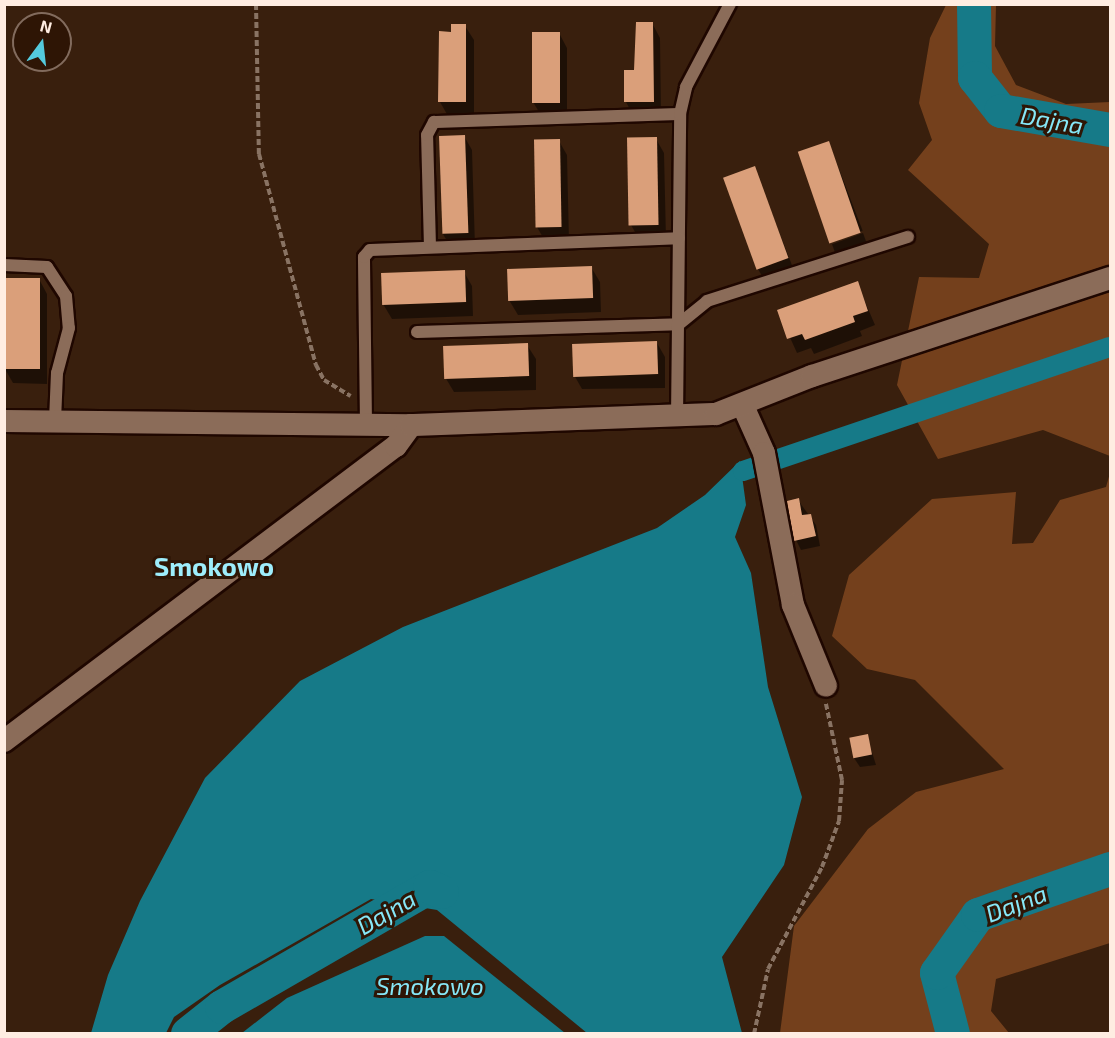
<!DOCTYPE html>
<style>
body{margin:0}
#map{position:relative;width:1115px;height:1038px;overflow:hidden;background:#391f0d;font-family:"Exo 2",sans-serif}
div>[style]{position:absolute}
.forest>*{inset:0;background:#74401c}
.water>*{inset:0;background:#167a88}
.shadow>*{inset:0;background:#0007;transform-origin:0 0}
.canal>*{height:20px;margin:-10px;padding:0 10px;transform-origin:10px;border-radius:10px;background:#167a88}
.river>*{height:34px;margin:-17px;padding:0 17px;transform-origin:17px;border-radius:17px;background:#167a88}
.building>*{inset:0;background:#da9f7a;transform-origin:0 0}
.path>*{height:4px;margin-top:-2px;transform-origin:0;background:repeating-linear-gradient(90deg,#897363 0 6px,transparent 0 9px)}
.roads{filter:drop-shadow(2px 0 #1f0700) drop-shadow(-2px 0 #1f0700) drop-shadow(0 2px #1f0700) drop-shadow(0 -2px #1f0700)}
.lane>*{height:12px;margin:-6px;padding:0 6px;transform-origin:6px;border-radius:6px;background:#8b6c59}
.street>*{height:22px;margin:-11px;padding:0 11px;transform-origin:11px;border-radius:11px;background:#8b6c59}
span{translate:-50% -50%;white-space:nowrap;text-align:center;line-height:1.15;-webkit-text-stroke:6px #2e1505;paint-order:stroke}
.water-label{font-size:24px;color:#86e7f7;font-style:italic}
.quarter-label{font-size:26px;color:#9eedfb;font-weight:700}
.frame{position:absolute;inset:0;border:6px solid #ffede2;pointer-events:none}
.north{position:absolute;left:12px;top:12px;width:60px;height:60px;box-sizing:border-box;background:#2e1505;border:2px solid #826b5d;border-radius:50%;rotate:15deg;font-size:16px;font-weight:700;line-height:24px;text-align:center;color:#ffede2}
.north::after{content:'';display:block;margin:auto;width:21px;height:27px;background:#54cadd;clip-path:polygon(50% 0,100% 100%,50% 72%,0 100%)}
</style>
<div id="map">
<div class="forest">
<i style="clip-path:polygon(946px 5px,996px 5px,995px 46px,1016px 85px,1066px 104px,1110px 102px,1110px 456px,1043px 430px,938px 459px,897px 385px,919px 277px,979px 278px,989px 244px,908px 170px,932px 140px,919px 103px,930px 38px)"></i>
<i style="clip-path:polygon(1110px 473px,1110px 943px,996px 979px,991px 1011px,1009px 1033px,780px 1033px,794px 926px,868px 829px,916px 792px,1004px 769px,915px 680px,867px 669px,832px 636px,849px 575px,932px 499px,1016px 492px,1012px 544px,1033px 543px,1060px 500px,1106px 487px)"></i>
</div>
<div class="water">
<i style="clip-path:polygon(740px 461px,746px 505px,735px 537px,751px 573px,768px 687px,802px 797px,784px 865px,722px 957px,742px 1033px,587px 1033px,437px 910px,371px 899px,220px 985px,174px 1017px,166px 1033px,91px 1033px,108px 975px,140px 901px,205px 778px,300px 681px,403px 627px,657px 528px,705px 495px)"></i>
<i style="clip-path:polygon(425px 936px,444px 936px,565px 1033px,242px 1033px,287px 998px)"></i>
</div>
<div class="shadow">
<i style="clip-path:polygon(652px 23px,660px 38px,661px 116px,634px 117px,626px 102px,626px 72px,636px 72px)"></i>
<i style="clip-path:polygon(465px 26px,474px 40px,474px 116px,448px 116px,440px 102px,453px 33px)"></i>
<i style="clip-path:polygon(559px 33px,567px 48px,567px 117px,542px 117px,533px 102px)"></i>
<i style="clip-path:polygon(464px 136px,472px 150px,475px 247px,451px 248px,443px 234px)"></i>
<i style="clip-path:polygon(656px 139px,664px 153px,666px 239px,639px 239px,631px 225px)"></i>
<i style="clip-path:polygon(559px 141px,567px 155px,569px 241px,545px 241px,537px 227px)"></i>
<i style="left:829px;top:143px;width:94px;height:31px;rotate:69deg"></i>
<i style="clip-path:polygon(754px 167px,795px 273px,766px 283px,758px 269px)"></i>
<i style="left:863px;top:233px;width:15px;height:33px;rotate:70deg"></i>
<i style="clip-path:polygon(591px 267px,600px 282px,601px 312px,518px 315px,509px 300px)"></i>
<i style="clip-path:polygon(464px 272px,472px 286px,473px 316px,392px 319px,383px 304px)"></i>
<i style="clip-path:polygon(39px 279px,47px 294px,47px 384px,13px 383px,5px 369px)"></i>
<i style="clip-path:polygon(857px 283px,875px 325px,860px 331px,862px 336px,814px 354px,811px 348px,797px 353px,778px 311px)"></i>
<i style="clip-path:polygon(657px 343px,665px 357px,665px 388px,582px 389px,574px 375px)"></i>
<i style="clip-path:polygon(527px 345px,536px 359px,536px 390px,454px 392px,445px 377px)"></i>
<i style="clip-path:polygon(798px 500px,816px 525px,820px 546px,801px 550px,796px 540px)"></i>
<i style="clip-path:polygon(867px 736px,876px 765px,860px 767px,854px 758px)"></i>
</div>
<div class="canal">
<i style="left:743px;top:471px;width:387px;rotate:-18.7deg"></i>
</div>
<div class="river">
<i style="left:974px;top:4px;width:74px;rotate:89.2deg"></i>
<i style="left:975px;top:78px;width:42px;rotate:51.8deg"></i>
<i style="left:1001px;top:111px;width:111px;rotate:9.9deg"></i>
<i style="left:188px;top:1034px;width:43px;rotate:-38.5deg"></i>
<i style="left:222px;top:1007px;width:240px;rotate:-30deg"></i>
<i style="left:430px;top:887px;width:13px;rotate:23deg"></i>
<i style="left:953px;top:1034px;width:63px;rotate:-104.7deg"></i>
<i style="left:937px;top:973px;width:71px;rotate:-54.7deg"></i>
<i style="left:978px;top:915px;width:140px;rotate:-19.2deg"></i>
</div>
<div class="building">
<i style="clip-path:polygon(636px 22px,653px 22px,654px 102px,624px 102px,624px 70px,634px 70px)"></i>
<i style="clip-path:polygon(451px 24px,466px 24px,466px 102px,438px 102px,439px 31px,451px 32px)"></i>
<i style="left:532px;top:32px;width:28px;height:71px"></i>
<i style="left:465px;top:135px;width:98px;height:26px;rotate:88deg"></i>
<i style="left:657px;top:137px;width:88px;height:30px;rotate:89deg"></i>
<i style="left:560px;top:139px;width:88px;height:26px;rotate:89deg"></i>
<i style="left:829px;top:141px;width:97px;height:33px;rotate:71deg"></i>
<i style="left:755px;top:166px;width:98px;height:34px;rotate:70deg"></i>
<i style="left:592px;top:266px;width:32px;height:85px;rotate:88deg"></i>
<i style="left:465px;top:270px;width:32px;height:84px;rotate:88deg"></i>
<i style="left:4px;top:278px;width:36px;height:91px"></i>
<i style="clip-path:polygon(858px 281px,868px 311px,853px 316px,855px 322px,805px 340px,802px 334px,787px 339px,777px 310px)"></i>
<i style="left:657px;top:341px;width:33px;height:85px;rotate:88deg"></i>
<i style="left:528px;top:343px;width:33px;height:85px;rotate:88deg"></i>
<i style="clip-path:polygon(799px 498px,802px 515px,811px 514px,816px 536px,794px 541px,787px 501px)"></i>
<i style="left:868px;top:734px;width:21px;height:19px;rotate:79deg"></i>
</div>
<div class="path">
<i style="left:256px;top:4px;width:150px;rotate:88.9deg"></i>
<i style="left:259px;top:154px;width:219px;rotate:74.9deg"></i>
<i style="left:316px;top:365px;width:17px;rotate:62deg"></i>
<i style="left:324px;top:380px;width:31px;rotate:31deg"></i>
<i style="left:754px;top:1034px;width:66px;rotate:-77.8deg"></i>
<i style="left:768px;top:969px;width:115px;rotate:-62.1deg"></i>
<i style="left:822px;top:867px;width:49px;rotate:-69.7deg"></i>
<i style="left:839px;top:821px;width:41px;rotate:-85.8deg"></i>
<i style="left:842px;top:780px;width:78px;rotate:-101.9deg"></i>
</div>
<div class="roads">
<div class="lane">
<i style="left:430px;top:247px;width:112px;rotate:-91.5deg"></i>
<i style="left:427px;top:135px;width:15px;rotate:-62deg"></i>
<i style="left:434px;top:122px;width:246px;rotate:-1.9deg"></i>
<i style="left:4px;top:265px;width:43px;rotate:2.7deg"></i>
<i style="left:47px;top:267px;width:35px;rotate:57deg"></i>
<i style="left:66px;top:296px;width:32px;rotate:85deg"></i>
<i style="left:69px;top:328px;width:47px;rotate:104.9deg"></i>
<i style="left:57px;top:373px;width:48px;rotate:92.4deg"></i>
<i style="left:417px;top:332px;width:262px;rotate:-1.7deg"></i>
<i style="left:679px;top:324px;width:36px;rotate:-39deg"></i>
<i style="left:707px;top:301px;width:211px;rotate:-17.7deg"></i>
<i style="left:677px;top:419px;width:305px;rotate:-89.4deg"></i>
<i style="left:680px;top:114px;width:28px;rotate:-77deg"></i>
<i style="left:686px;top:87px;width:94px;rotate:-62.1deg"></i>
<i style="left:366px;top:424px;width:167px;rotate:-90.7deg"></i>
<i style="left:364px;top:257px;width:9px;rotate:-49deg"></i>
<i style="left:370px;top:250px;width:309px;rotate:-2.2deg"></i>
</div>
<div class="street">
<i style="left:743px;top:406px;width:51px;rotate:65.9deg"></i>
<i style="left:764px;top:453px;width:155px;rotate:79.2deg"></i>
<i style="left:793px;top:605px;width:87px;rotate:67.8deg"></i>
<i style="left:4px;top:421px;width:407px;rotate:0.6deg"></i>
<i style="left:4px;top:741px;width:491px;rotate:-37deg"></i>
<i style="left:396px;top:446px;width:26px;rotate:-54deg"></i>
<i style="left:411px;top:425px;width:305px;rotate:-2.1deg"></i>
<i style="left:716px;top:414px;width:103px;rotate:-21.6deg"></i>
<i style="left:812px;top:376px;width:314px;rotate:-18.2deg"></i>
</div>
</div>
<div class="water-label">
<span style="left:1052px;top:120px;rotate:10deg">Dajna</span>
<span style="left:1016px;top:903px;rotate:-21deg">Dajna</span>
<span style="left:386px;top:912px;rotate:-30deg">Dajna</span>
<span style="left:430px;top:986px">Smokowo</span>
</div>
<div class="quarter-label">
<span style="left:214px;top:566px">Smokowo</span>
</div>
<div class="frame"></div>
<div class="north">N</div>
</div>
